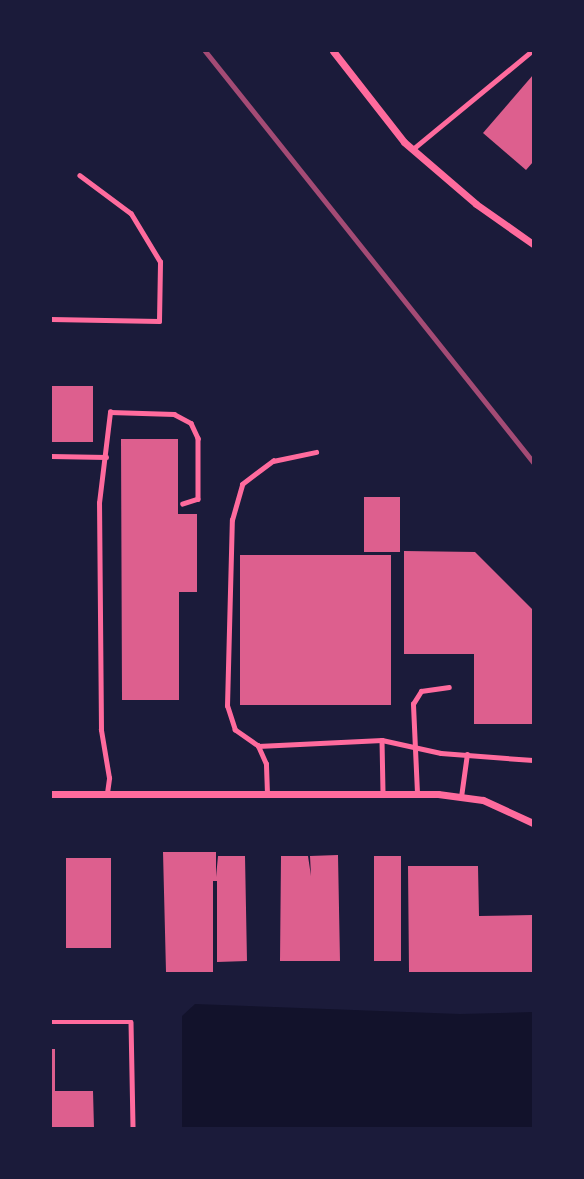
<!DOCTYPE html>
<style>
body{margin:0}
#map{position:relative;width:584px;height:1179px;overflow:hidden;background:#1b1b3a;font-family:Raleway,sans-serif}
div>[style]{position:absolute}
.water>*{inset:0;background:#12122b}
.building>*{inset:0;background:#dd5f8e;transform-origin:0 0}
.service>*{height:4.5px;margin:-2.25px;padding:0 2.25px;transform-origin:2.25px;border-radius:2.25px;background:#ff6b9d}
.minor>*{height:7px;margin:-3.5px;padding:0 3.5px;transform-origin:3.5px;border-radius:3.5px;background:#ff6b9d}
.rail>*{height:5px;margin:-2.5px;padding:0 2.5px;transform-origin:2.5px;border-radius:2.5px;background:#a44b75}
span{translate:-50% -50%;white-space:nowrap;text-align:center;line-height:1.15;-webkit-text-stroke:7px #1b1b3a;paint-order:stroke}
.frame{position:absolute;inset:0;border:52px solid #1b1b3a;pointer-events:none}
</style>
<div id="map">
<div class="water">
<i style="clip-path:polygon(195px 1004px,460px 1014px,533px 1012px,533px 1128px,182px 1128px,182px 1016px)"></i>
</div>
<div class="building">
<i style="clip-path:polygon(533px 75px,533px 162px,526px 170px,483px 133px)"></i>
<i style="left:51px;top:386px;width:42px;height:56px"></i>
<i style="clip-path:polygon(121px 439px,178px 439px,178px 514px,197px 514px,197px 592px,179px 592px,179px 700px,122px 700px)"></i>
<i style="left:364px;top:497px;width:36px;height:55px"></i>
<i style="clip-path:polygon(404px 551px,475px 552px,533px 610px,533px 724px,474px 724px,474px 654px,404px 654px)"></i>
<i style="left:391px;top:555px;width:150px;height:151px;rotate:90deg"></i>
<i style="clip-path:polygon(163px 852px,216px 852px,216px 877px,218px 856px,245px 856px,247px 961px,217px 962px,217px 881px,213px 881px,213px 972px,166px 972px)"></i>
<i style="clip-path:polygon(338px 855px,340px 961px,280px 961px,281px 856px,308px 856px,311px 876px,310px 856px)"></i>
<i style="left:374px;top:856px;width:27px;height:105px"></i>
<i style="left:66px;top:858px;width:45px;height:90px"></i>
<i style="clip-path:polygon(408px 866px,478px 866px,479px 916px,533px 915px,533px 972px,409px 972px)"></i>
<i style="clip-path:polygon(51px 1049px,55px 1049px,55px 1091px,93px 1091px,94px 1128px,51px 1128px)"></i>
</div>
<div class="service">
<i style="left:413px;top:149px;width:154px;rotate:-39.5deg"></i>
<i style="left:51px;top:319px;width:108px;rotate:1.1deg"></i>
<i style="left:159px;top:321px;width:59px;rotate:-89deg"></i>
<i style="left:160px;top:262px;width:56px;rotate:-121.1deg"></i>
<i style="left:131px;top:214px;width:64px;rotate:-143.3deg"></i>
<i style="left:51px;top:456px;width:55px;rotate:1deg"></i>
<i style="left:382px;top:740px;width:60px;rotate:12.4deg"></i>
<i style="left:441px;top:753px;width:92px;rotate:4.4deg"></i>
<i style="left:258px;top:746px;width:124px;rotate:-2.8deg"></i>
<i style="left:382px;top:740px;width:54px;rotate:88.9deg"></i>
<i style="left:107px;top:793px;width:15px;rotate:-82deg"></i>
<i style="left:109px;top:778px;width:49px;rotate:-99.5deg"></i>
<i style="left:101px;top:730px;width:227px;rotate:-90.5deg"></i>
<i style="left:99px;top:503px;width:92px;rotate:-83.1deg"></i>
<i style="left:110px;top:412px;width:64px;rotate:1.8deg"></i>
<i style="left:174px;top:414px;width:19px;rotate:28deg"></i>
<i style="left:191px;top:423px;width:17px;rotate:65deg"></i>
<i style="left:198px;top:438px;width:61px;rotate:90deg"></i>
<i style="left:198px;top:499px;width:16px;rotate:162deg"></i>
<i style="left:417px;top:793px;width:89px;rotate:-92.6deg"></i>
<i style="left:413px;top:704px;width:15px;rotate:-58deg"></i>
<i style="left:421px;top:691px;width:28px;rotate:-8deg"></i>
<i style="left:267px;top:794px;width:30px;rotate:-92deg"></i>
<i style="left:266px;top:764px;width:20px;rotate:-114deg"></i>
<i style="left:258px;top:746px;width:28px;rotate:-145deg"></i>
<i style="left:235px;top:730px;width:25px;rotate:-108deg"></i>
<i style="left:227px;top:706px;width:186px;rotate:-88.5deg"></i>
<i style="left:232px;top:520px;width:37px;rotate:-74deg"></i>
<i style="left:242px;top:484px;width:39px;rotate:-37deg"></i>
<i style="left:273px;top:461px;width:44px;rotate:-11.8deg"></i>
<i style="left:461px;top:797px;width:43px;rotate:-82.1deg"></i>
<i style="left:51px;top:1022px;width:80px"></i>
<i style="left:131px;top:1022px;width:106px;rotate:88.9deg"></i>
</div>
<div class="minor">
<i style="left:333px;top:51px;width:115px;rotate:52deg"></i>
<i style="left:404px;top:142px;width:95px;rotate:40.7deg"></i>
<i style="left:476px;top:204px;width:70px;rotate:35.1deg"></i>
<i style="left:51px;top:794px;width:387px"></i>
<i style="left:438px;top:794px;width:45px;rotate:7.6deg"></i>
<i style="left:483px;top:800px;width:55px;rotate:24.7deg"></i>
</div>
<div class="rail">
<i style="left:205px;top:51px;width:526px;rotate:51.41deg"></i>
</div>
<div class="frame"></div>
</div>
